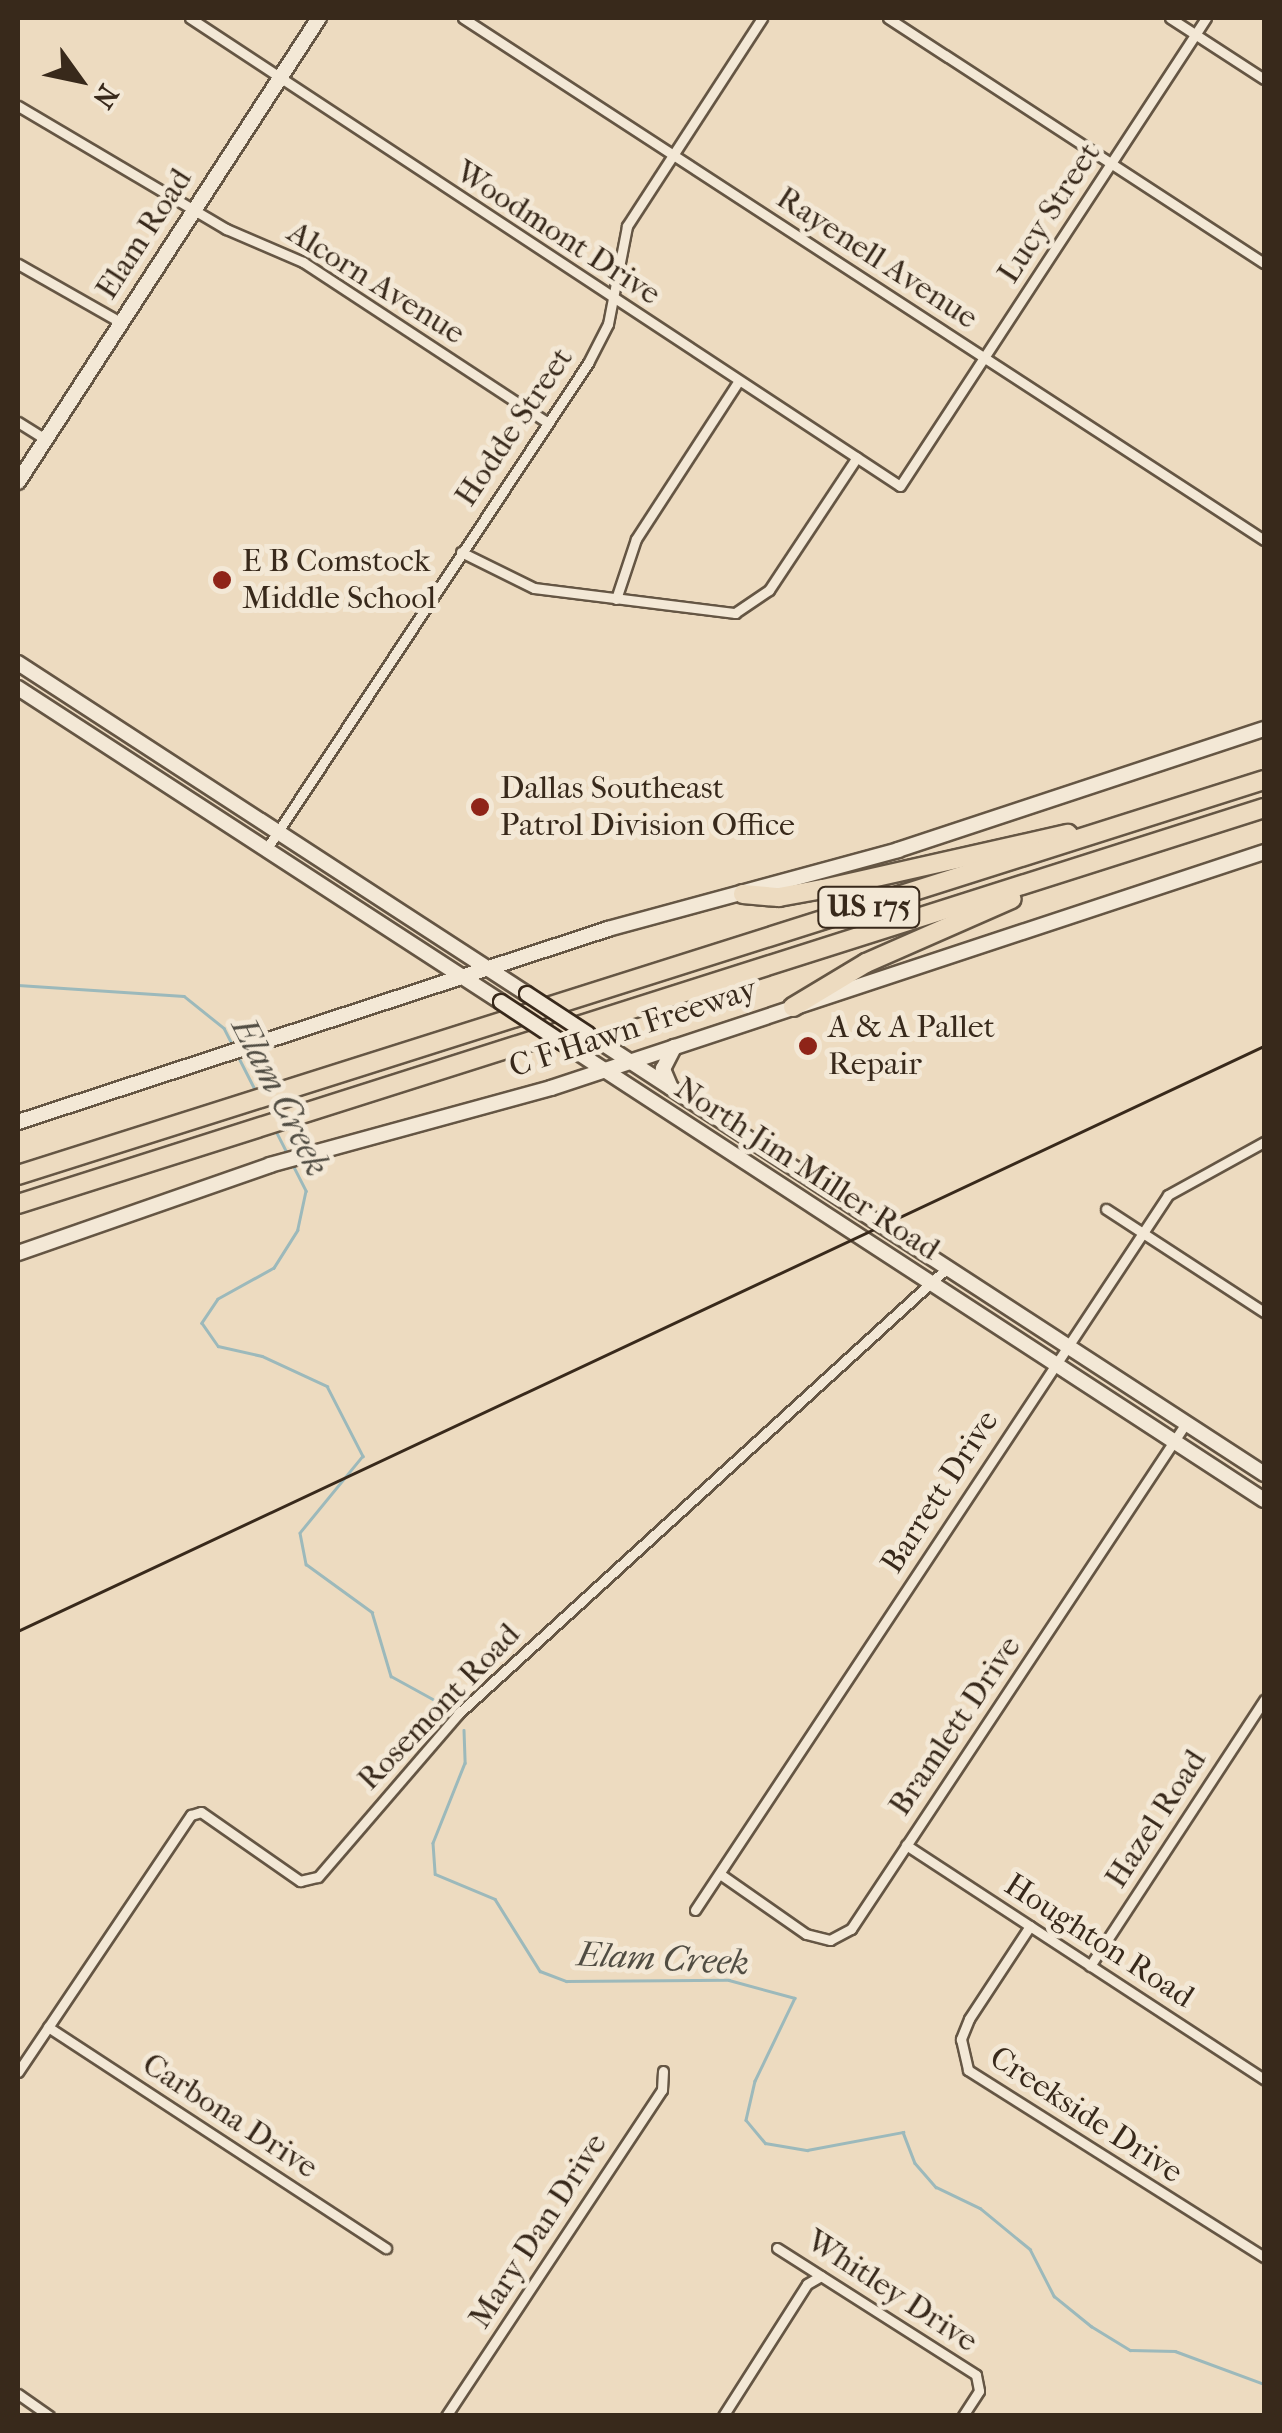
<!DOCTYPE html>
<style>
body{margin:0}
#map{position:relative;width:1282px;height:2433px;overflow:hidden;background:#eddbc0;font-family:"IM FELL French Canon",serif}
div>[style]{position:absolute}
.stream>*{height:2.5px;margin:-1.25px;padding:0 1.25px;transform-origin:1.25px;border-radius:1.25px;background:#9cb9bb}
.roads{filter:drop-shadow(2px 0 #655644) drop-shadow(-2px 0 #655644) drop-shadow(0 2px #655644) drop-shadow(0 -2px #655644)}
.street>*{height:9px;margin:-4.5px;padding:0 4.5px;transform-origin:4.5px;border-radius:4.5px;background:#f3e8d6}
.secondary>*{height:14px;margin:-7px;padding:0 7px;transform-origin:7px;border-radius:7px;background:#f3e8d6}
.highway>*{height:18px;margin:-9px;padding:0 9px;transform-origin:9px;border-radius:9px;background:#eddbc0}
.tram>*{height:2.5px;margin:-1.25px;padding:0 1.25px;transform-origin:1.25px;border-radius:1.25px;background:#38291b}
.bridges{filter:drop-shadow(2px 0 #38291b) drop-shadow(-2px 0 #38291b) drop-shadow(0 2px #38291b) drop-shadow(0 -2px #38291b)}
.secondary-bridge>*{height:14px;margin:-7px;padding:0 7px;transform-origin:7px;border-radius:7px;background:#f3e8d6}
.dots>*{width:28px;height:28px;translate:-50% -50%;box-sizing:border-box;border:5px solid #f3e8d6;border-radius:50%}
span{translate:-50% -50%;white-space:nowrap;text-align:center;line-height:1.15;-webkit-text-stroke:10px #f3e8d6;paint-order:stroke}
.shield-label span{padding:2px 8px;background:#f3e8d6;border:2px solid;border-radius:8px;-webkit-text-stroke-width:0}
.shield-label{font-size:30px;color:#38291b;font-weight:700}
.street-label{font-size:32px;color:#38291b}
.poi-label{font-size:32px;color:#38291b}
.left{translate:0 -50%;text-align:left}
.water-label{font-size:35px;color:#514d43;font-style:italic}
.frame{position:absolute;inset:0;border:20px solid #38291b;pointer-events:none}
.north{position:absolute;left:30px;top:30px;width:100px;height:100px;-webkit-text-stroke:8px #f3e8d6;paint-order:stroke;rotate:123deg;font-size:28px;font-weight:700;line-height:40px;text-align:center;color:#38291b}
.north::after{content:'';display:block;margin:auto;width:35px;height:45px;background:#38291b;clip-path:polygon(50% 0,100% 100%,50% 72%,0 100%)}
</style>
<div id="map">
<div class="stream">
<i style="left:18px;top:985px;width:166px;rotate:3.8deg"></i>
<i style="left:184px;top:996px;width:51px;rotate:38.7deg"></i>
<i style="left:224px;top:1028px;width:20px;rotate:63deg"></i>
<i style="left:239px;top:1058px;width:37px;rotate:63deg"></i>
<i style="left:275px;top:1129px;width:27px;rotate:63deg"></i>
<i style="left:293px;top:1165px;width:29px;rotate:63deg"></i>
<i style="left:306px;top:1191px;width:40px;rotate:102deg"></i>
<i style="left:298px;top:1230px;width:45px;rotate:122.3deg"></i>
<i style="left:274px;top:1268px;width:64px;rotate:151deg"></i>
<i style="left:218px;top:1299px;width:29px;rotate:124deg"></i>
<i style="left:202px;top:1323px;width:28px;rotate:55deg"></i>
<i style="left:218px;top:1346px;width:45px;rotate:12.8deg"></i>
<i style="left:262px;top:1356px;width:72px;rotate:24.8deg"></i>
<i style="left:327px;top:1386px;width:79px;rotate:62.8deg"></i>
<i style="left:363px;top:1456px;width:99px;rotate:129.3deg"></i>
<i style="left:300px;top:1533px;width:32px;rotate:79deg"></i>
<i style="left:306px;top:1564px;width:82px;rotate:36deg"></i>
<i style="left:372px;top:1612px;width:67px;rotate:73.5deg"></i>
<i style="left:391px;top:1676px;width:68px;rotate:28.8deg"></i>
<i style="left:464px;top:1730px;width:33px;rotate:88deg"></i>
<i style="left:465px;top:1763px;width:86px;rotate:111.8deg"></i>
<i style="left:433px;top:1843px;width:31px;rotate:86deg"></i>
<i style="left:435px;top:1874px;width:65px;rotate:22.6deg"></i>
<i style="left:495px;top:1899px;width:85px;rotate:58deg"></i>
<i style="left:540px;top:1971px;width:28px;rotate:21deg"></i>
<i style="left:566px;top:1981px;width:163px;rotate:-0.4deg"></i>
<i style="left:729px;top:1980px;width:68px;rotate:15.3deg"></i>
<i style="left:795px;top:1998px;width:92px;rotate:115.7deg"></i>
<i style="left:755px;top:2081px;width:40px;rotate:103deg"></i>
<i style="left:746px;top:2120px;width:30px;rotate:50deg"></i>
<i style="left:765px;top:2143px;width:43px;rotate:9.5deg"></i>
<i style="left:807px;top:2150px;width:98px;rotate:-10.6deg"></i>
<i style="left:903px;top:2132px;width:33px;rotate:69deg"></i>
<i style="left:915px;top:2163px;width:32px;rotate:49deg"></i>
<i style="left:936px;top:2187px;width:49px;rotate:25.5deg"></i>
<i style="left:980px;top:2208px;width:65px;rotate:39.4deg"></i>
<i style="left:1030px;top:2249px;width:53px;rotate:62.9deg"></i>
<i style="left:1054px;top:2296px;width:48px;rotate:39deg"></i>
<i style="left:1091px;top:2326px;width:46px;rotate:31.6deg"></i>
<i style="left:1130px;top:2350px;width:45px;rotate:1.3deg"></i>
<i style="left:1175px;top:2351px;width:95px;rotate:20.3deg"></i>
</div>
<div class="roads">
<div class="street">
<i style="left:190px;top:18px;width:850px;rotate:33.39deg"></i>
<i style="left:900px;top:486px;width:559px;rotate:-56.82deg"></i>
<i style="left:463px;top:18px;width:956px;rotate:33.09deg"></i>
<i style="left:888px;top:18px;width:449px;rotate:33.1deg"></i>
<i style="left:1170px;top:18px;width:112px;rotate:33deg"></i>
<i style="left:18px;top:106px;width:242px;rotate:30.6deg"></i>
<i style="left:226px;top:229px;width:84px;rotate:23.2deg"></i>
<i style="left:303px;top:262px;width:292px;rotate:33.3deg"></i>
<i style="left:18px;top:264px;width:117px;rotate:29.6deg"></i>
<i style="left:18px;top:422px;width:31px;rotate:32deg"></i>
<i style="left:461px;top:552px;width:81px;rotate:26.3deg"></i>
<i style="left:534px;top:588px;width:203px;rotate:7.1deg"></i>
<i style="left:735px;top:613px;width:41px;rotate:-34.1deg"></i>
<i style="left:769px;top:590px;width:159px;rotate:-56.5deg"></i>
<i style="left:616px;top:599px;width:63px;rotate:-71.6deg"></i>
<i style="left:636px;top:539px;width:187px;rotate:-57deg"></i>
<i style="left:267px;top:848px;width:582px;rotate:-56.5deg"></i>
<i style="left:588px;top:363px;width:44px;rotate:-62.9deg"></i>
<i style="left:608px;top:324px;width:100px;rotate:-79deg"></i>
<i style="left:627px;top:226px;width:248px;rotate:-57deg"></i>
<i style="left:1106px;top:1209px;width:189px;rotate:33.1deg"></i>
<i style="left:906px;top:1845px;width:428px;rotate:33.2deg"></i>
<i style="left:720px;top:1874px;width:105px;rotate:34.9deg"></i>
<i style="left:806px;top:1934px;width:25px;rotate:14deg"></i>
<i style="left:830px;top:1940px;width:24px;rotate:-28deg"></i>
<i style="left:851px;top:1929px;width:607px;rotate:-56.49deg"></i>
<i style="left:695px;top:1910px;width:857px;rotate:-56.51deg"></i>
<i style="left:1168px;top:1195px;width:110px;rotate:-28.9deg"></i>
<i style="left:1030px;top:1926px;width:111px;rotate:123.3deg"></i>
<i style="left:969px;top:2019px;width:22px;rotate:112deg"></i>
<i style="left:961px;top:2039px;width:32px;rotate:77deg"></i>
<i style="left:968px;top:2070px;width:350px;rotate:32.3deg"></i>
<i style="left:1090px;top:1966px;width:318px;rotate:-56.8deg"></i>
<i style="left:48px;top:2027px;width:404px;rotate:33.2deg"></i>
<i style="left:18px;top:2072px;width:310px;rotate:-56.1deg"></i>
<i style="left:191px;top:1815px;width:10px;rotate:-17deg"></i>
<i style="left:201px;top:1812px;width:121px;rotate:34.9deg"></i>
<i style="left:300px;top:1881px;width:18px;rotate:-13deg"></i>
<i style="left:318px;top:1877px;width:215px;rotate:-49.3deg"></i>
<i style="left:458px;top:1714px;width:660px;rotate:-42.36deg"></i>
<i style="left:777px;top:2248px;width:236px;rotate:32.5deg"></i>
<i style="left:976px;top:2375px;width:16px;rotate:79deg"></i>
<i style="left:979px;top:2391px;width:30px;rotate:123deg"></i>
<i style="left:18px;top:2394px;width:38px;rotate:35deg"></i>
<i style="left:446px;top:2416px;width:391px;rotate:-56.5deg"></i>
<i style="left:662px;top:2090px;width:19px;rotate:-87deg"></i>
<i style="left:723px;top:2416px;width:156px;rotate:-57.5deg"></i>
<i style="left:807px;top:2284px;width:16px;rotate:-30deg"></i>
</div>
<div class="secondary">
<i style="left:18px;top:482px;width:553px;rotate:-57.03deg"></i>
<i style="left:18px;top:663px;width:607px;rotate:33.04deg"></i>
<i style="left:18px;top:688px;width:576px;rotate:33.03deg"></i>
<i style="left:588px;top:1034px;width:807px;rotate:33.06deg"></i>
<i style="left:563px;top:1043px;width:837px;rotate:33.1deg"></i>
<i style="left:671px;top:1088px;width:21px;rotate:-113deg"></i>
<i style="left:663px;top:1069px;width:25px;rotate:-63deg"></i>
<i style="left:18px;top:1122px;width:621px;rotate:-18.11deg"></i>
<i style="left:608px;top:929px;width:301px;rotate:-15.2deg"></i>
<i style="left:898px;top:850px;width:385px;rotate:-18.3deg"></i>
<i style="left:18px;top:1253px;width:267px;rotate:-19.2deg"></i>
<i style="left:270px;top:1165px;width:291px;rotate:-15.3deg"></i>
<i style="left:551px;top:1088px;width:751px;rotate:-18.31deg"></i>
</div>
<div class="highway">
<i style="left:743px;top:894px;width:36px;rotate:5deg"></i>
<i style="left:779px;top:897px;width:45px;rotate:-10.3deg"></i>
<i style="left:823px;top:889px;width:251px;rotate:-12.7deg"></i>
<i style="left:793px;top:1007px;width:85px;rotate:-31.1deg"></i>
<i style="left:866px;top:963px;width:159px;rotate:-23.7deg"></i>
<i style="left:18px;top:1175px;width:1307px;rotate:-17.59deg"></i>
<i style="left:18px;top:1204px;width:1307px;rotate:-17.63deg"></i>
</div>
</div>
<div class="tram">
<i style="left:18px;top:1631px;width:1376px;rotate:-25.15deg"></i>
</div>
<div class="bridges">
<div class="secondary-bridge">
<i style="left:527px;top:994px;width:73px;rotate:33.3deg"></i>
<i style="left:501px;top:1002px;width:74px;rotate:33.5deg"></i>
</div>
</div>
<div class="dots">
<i style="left:222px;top:580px;background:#8f2418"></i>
<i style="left:480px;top:807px;background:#8f2418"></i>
<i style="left:808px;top:1046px;background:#8f2418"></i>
</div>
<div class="shield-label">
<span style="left:869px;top:907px">US 175</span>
</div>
<div class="street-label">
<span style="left:1049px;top:213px;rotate:-57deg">Lucy Street</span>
<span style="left:558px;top:233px;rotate:33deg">Woodmont Drive</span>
<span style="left:144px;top:234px;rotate:-57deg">Elam Road</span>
<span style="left:877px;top:258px;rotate:33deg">Rayenell Avenue</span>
<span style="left:376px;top:283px;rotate:32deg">Alcorn Avenue</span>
<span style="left:514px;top:427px;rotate:-56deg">Hodde Street</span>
<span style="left:633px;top:1028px;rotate:-18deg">C F Hawn Freeway</span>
<span style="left:807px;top:1169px;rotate:33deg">North Jim Miller Road</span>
<span style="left:940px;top:1492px;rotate:-57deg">Barrett Drive</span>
<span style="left:439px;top:1707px;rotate:-46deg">Rosemont Road</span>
<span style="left:955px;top:1726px;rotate:-56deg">Bramlett Drive</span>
<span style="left:1156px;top:1819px;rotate:-57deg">Hazel Road</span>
<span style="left:1099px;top:1941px;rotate:33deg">Houghton Road</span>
<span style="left:1086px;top:2115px;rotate:33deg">Creekside Drive</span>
<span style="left:230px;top:2116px;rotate:33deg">Carbona Drive</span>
<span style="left:538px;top:2231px;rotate:-57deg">Mary Dan Drive</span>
<span style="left:892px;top:2291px;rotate:33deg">Whitley Drive</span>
</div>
<div class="poi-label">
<span class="left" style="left:242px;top:580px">E B Comstock<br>Middle School</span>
<span class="left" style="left:500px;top:807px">Dallas Southeast<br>Patrol Division Office</span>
<span class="left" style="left:828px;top:1046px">A &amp; A Pallet<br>Repair</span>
</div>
<div class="water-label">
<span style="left:280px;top:1097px;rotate:63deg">Elam Creek</span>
<span style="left:663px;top:1959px;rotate:3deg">Elam Creek</span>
</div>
<div class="frame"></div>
<div class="north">N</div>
</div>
